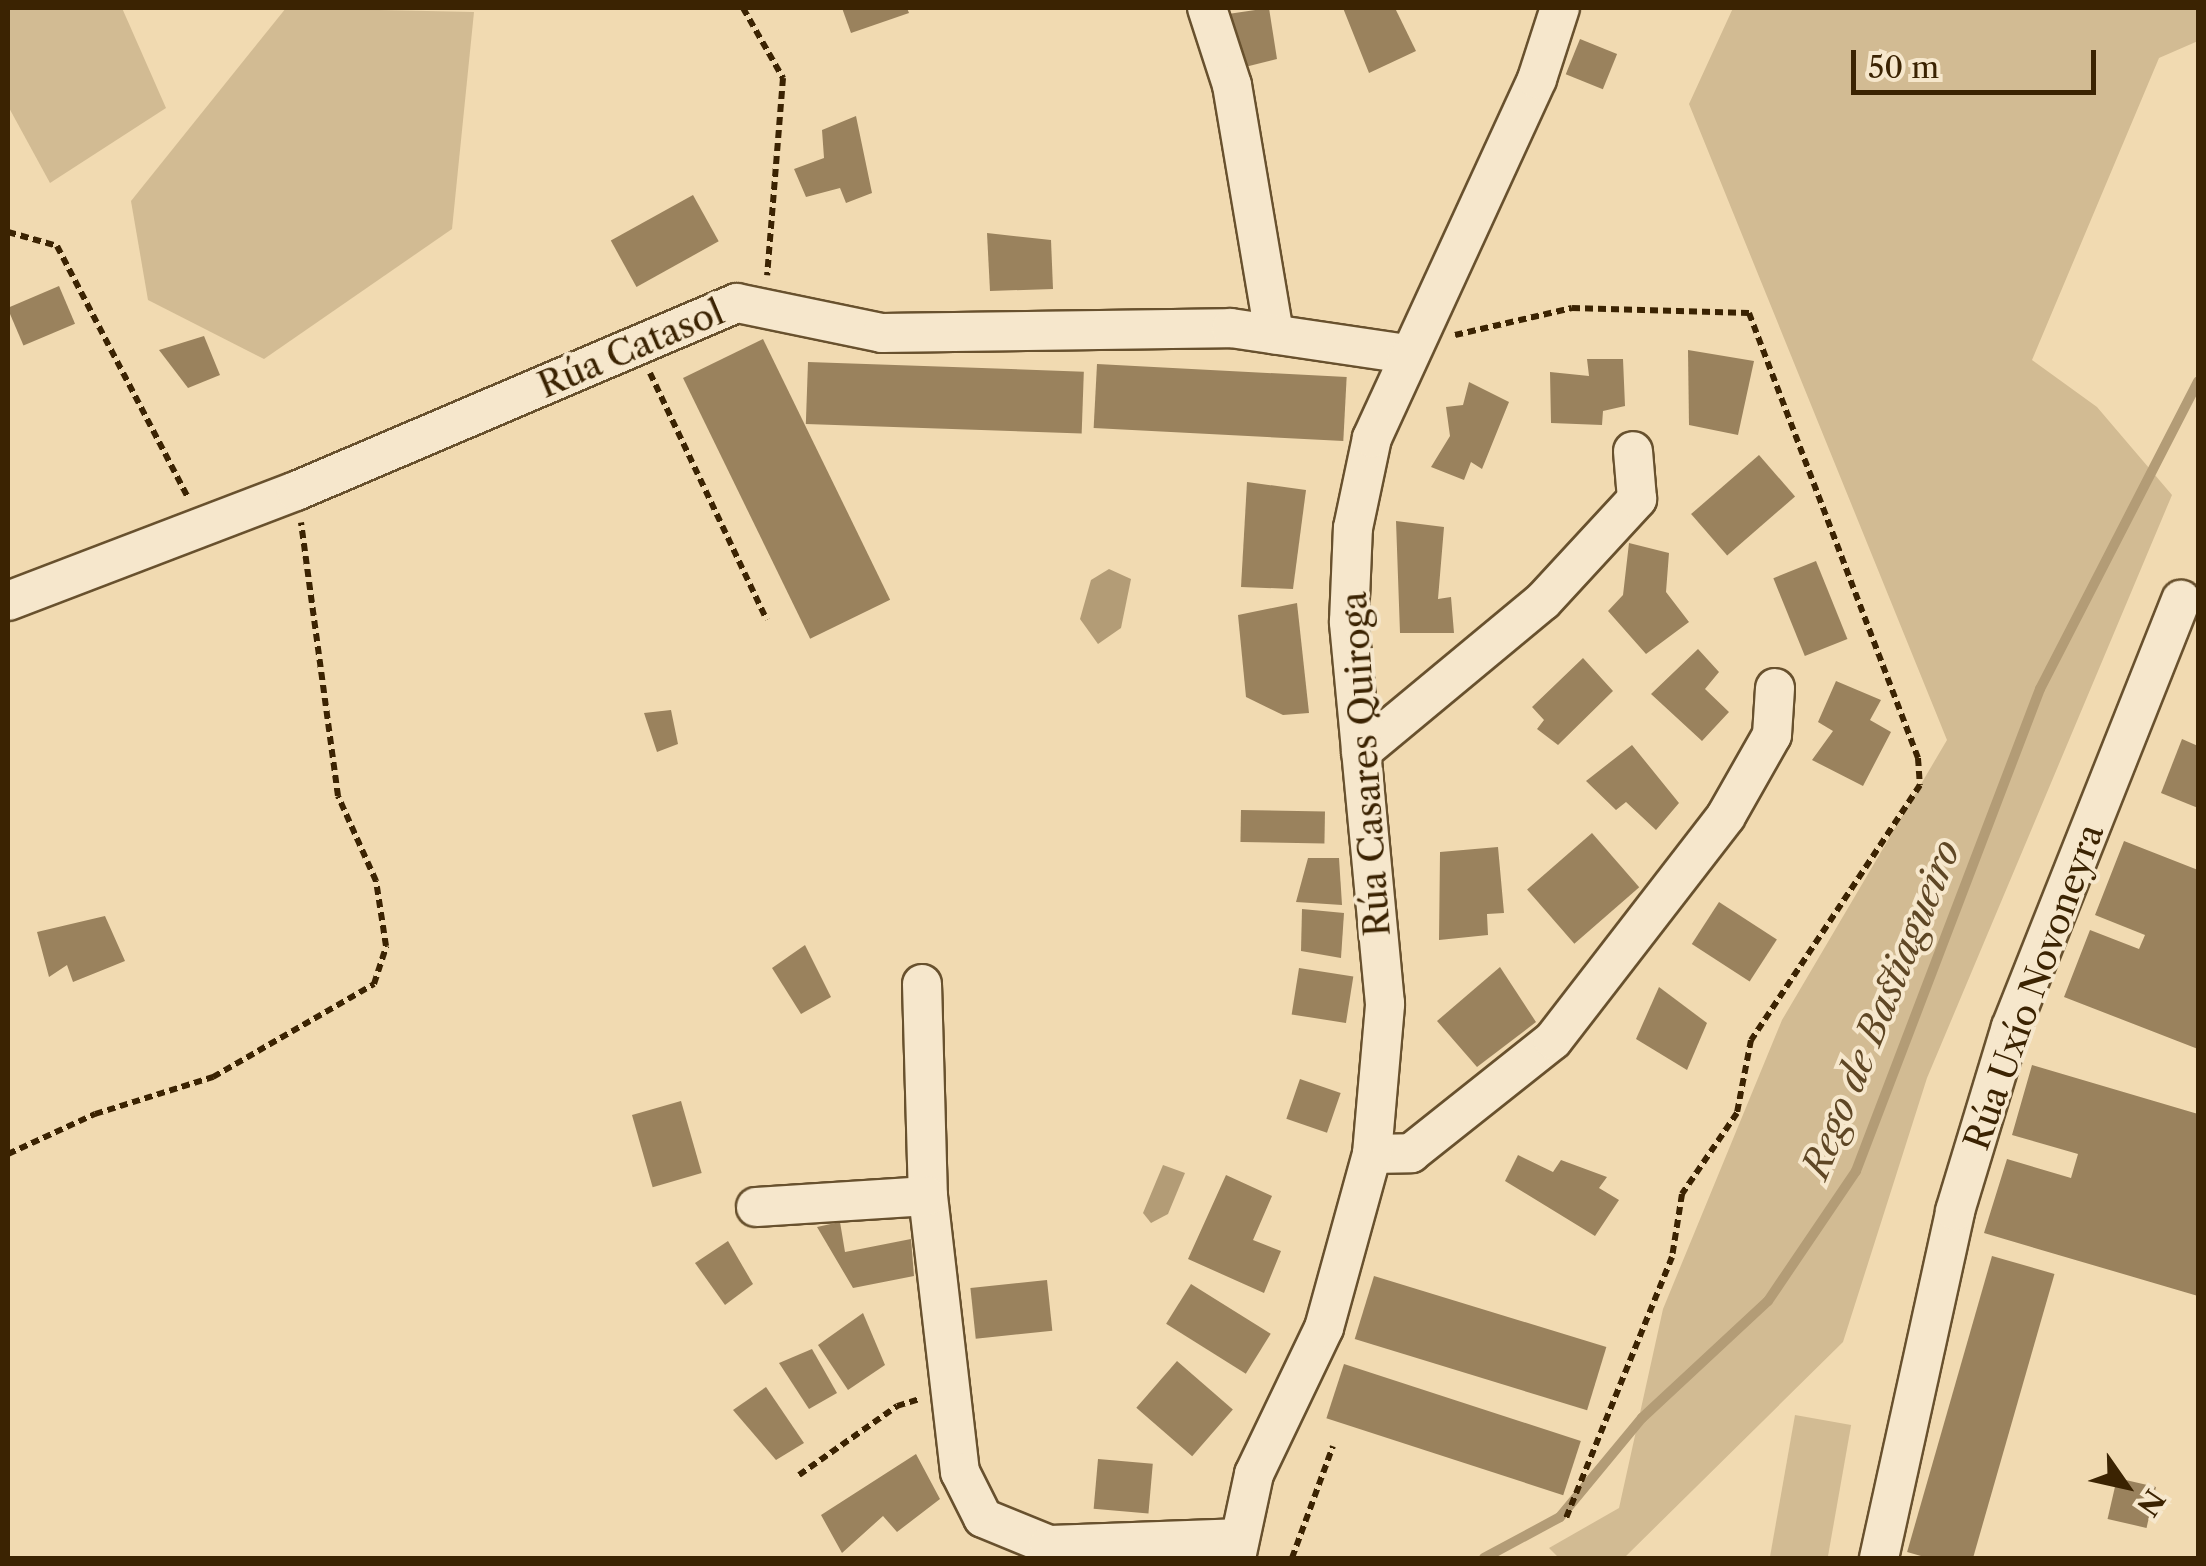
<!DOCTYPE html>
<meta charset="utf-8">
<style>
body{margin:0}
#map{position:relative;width:2206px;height:1566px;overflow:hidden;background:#f1dab1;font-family:"Libre Caslon Text",serif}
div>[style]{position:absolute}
.green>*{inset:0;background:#d2bb93;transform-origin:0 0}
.water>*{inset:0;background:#b39c76}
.stream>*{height:10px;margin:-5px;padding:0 5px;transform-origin:5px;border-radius:5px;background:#b39c76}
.building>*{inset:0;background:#9a825d;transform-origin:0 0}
.path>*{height:6px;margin-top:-3px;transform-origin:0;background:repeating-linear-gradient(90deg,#3b2302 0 8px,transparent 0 13px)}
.roads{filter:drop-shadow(2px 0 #68512e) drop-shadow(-2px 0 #68512e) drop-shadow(0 2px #68512e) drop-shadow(0 -2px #68512e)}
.minor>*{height:38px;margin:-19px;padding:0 19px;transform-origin:19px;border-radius:19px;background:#f6e7cc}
span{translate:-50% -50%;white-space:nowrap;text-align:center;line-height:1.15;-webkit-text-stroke:8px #f6e7cc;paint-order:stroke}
.street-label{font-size:35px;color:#3b2302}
.water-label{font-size:38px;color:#5f4725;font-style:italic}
.frame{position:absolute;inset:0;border:10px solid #3b2302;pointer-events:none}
.north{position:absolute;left:2076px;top:1436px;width:100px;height:100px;-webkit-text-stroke:8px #f6e7cc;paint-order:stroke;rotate:124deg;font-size:28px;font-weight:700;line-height:40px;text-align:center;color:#3b2302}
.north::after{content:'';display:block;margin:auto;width:35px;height:45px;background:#3b2302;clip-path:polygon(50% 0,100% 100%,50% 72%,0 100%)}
.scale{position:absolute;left:1851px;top:50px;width:245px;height:45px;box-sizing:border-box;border:5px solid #3b2302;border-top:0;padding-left:12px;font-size:30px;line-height:35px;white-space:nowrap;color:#3b2302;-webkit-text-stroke:8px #f6e7cc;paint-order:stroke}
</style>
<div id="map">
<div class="green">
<i style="clip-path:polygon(8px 8px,122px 8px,166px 108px,50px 183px,8px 106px)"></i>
<i style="clip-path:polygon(286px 8px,474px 12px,452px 229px,264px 359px,148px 300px,131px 201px)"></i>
<i style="clip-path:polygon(1733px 8px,2198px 8px,2198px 41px,2159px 58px,2032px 360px,2097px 407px,2172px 495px,1927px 1078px,1843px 1342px,1624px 1558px,1559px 1558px,1549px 1548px,1619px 1508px,1663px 1309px,1782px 1020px,1947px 740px,1689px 104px)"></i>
<i style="left:1795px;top:1415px;width:57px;height:145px;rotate:10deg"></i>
</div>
<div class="water">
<i style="clip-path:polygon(1109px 569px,1131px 579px,1121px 628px,1098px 644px,1080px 619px,1091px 580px)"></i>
<i style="clip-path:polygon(1163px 1165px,1185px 1173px,1168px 1214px,1151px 1223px,1143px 1213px)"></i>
</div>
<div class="stream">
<i style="left:1484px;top:1558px;width:86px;rotate:-28.3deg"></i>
<i style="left:1560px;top:1517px;width:129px;rotate:-50.4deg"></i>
<i style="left:1642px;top:1418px;width:172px;rotate:-42.9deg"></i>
<i style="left:1768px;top:1301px;width:157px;rotate:-55.9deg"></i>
<i style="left:1856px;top:1171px;width:516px;rotate:-69.11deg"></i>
<i style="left:2040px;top:689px;width:346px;rotate:-62.8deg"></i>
</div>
<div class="building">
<i style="clip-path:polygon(842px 8px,907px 8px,909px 13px,851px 33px)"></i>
<i style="clip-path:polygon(1269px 8px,1277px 59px,1241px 68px,1228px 14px)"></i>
<i style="clip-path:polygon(1343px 8px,1395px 8px,1416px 51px,1369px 73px)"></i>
<i style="left:1580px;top:39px;width:40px;height:38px;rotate:22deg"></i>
<i style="clip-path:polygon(856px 116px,872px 193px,846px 203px,840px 188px,806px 197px,794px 169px,824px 158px,822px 130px)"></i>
<i style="left:693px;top:195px;width:53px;height:94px;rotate:61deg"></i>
<i style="clip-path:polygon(987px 233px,1051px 240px,1053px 289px,990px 291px)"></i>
<i style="left:59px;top:286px;width:41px;height:56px;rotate:67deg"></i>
<i style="clip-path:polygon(204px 336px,220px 375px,188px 388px,159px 350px)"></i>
<i style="left:763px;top:339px;width:290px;height:89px;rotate:64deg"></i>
<i style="clip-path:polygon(1688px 350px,1754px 361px,1738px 435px,1689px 425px)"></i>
<i style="clip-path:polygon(1587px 359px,1623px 359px,1625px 406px,1603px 411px,1602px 425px,1551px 423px,1550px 372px,1589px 376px)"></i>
<i style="left:808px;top:362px;width:276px;height:62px;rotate:2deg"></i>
<i style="left:1097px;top:364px;width:250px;height:64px;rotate:3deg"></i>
<i style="clip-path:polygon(1469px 382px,1509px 402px,1482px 469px,1471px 462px,1464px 480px,1431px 467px,1450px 436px,1446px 407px,1463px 405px)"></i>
<i style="left:1759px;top:455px;width:55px;height:90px;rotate:49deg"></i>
<i style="clip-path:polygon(1247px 482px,1306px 490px,1293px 589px,1241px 587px)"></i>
<i style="clip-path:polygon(1396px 521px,1444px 527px,1438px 599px,1451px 597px,1454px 633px,1400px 633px)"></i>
<i style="clip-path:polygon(1629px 543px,1669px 553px,1666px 592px,1689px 622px,1646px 654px,1608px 611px,1623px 595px)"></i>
<i style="left:1816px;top:561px;width:84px;height:46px;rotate:68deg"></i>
<i style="clip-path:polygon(1297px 603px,1309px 713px,1283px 715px,1246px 697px,1238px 615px)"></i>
<i style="clip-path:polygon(1698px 649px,1719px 672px,1705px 689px,1729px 712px,1702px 741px,1651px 694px)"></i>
<i style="clip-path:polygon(1583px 658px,1613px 691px,1558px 745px,1537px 729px,1544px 720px,1532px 707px)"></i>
<i style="clip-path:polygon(1836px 681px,1881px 700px,1870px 720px,1891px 732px,1863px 786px,1812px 760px,1833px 731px,1818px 722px)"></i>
<i style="clip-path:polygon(671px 710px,678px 744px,657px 752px,644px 713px)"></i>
<i style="clip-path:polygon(2182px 739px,2198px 746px,2198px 808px,2161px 793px)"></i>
<i style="clip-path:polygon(1632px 745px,1679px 803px,1656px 830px,1626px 802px,1616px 810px,1586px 781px)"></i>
<i style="left:1241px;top:810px;width:84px;height:32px;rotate:1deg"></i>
<i style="left:1592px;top:833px;width:72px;height:86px;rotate:49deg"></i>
<i style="clip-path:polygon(2124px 841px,2198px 870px,2198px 1049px,2064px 997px,2090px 930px,2139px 949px,2145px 935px,2095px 915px)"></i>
<i style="clip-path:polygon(1498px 847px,1504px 913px,1487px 914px,1488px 935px,1439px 940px,1440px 852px)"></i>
<i style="clip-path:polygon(1308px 858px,1339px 858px,1342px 905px,1296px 902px)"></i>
<i style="left:1719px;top:902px;width:69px;height:50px;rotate:33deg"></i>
<i style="clip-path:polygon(1302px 909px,1344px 913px,1341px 958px,1301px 951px)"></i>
<i style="clip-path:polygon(105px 916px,125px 961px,73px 982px,67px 965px,49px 977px,37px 932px)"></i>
<i style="clip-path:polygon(805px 945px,831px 997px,801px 1014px,772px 968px)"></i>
<i style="clip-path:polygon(1500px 967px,1536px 1022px,1477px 1067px,1437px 1021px)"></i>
<i style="left:1299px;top:968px;width:55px;height:47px;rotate:9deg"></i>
<i style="clip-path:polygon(1659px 987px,1707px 1023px,1687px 1070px,1636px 1039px)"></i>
<i style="clip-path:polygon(2032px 1065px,2198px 1114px,2198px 1296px,1984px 1233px,2007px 1159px,2071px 1178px,2078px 1154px,2012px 1135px)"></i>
<i style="left:1300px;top:1079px;width:43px;height:42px;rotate:19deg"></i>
<i style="left:681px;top:1101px;width:75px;height:51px;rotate:74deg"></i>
<i style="clip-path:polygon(1518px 1155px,1553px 1172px,1561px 1160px,1607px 1177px,1599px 1188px,1619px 1200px,1595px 1236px,1505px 1181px)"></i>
<i style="clip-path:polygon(1226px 1175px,1272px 1196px,1253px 1240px,1281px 1251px,1264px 1293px,1188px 1259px)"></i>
<i style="clip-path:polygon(840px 1222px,845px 1252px,911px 1239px,914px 1276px,853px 1288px,817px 1227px)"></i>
<i style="clip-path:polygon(728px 1241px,753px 1284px,725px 1305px,695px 1263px)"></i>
<i style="left:1992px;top:1256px;width:65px;height:308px;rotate:16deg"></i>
<i style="left:1374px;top:1276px;width:243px;height:66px;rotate:17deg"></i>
<i style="left:1047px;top:1280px;width:51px;height:77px;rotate:84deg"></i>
<i style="left:1191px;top:1284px;width:94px;height:47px;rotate:32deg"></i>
<i style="clip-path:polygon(863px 1313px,885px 1365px,848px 1390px,818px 1345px)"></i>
<i style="clip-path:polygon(812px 1349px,837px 1393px,809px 1409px,779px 1363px)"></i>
<i style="left:1177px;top:1361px;width:74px;height:62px;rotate:41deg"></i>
<i style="left:1344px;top:1364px;width:249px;height:57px;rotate:18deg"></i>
<i style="clip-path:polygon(766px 1387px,804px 1443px,776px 1460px,733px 1410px)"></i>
<i style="clip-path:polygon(916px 1454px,940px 1499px,897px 1532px,883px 1516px,842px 1553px,821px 1515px)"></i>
<i style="left:1098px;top:1459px;width:55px;height:50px;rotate:5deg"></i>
<i style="left:2117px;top:1478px;width:40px;height:42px;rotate:13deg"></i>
</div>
<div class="path">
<i style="left:743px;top:8px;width:81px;rotate:60.3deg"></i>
<i style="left:783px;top:78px;width:198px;rotate:94.6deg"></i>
<i style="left:8px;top:232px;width:51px;rotate:15.9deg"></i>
<i style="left:57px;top:246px;width:284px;rotate:62.5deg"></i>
<i style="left:1455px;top:335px;width:120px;rotate:-13deg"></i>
<i style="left:1572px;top:308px;width:177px;rotate:1.6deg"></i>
<i style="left:1749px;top:313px;width:476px;rotate:69.2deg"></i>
<i style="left:1918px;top:758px;width:27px;rotate:86deg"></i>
<i style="left:1920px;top:785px;width:306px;rotate:123.5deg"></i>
<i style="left:1751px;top:1040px;width:74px;rotate:100.9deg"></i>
<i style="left:1737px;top:1113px;width:98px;rotate:124.2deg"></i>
<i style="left:1682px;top:1194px;width:64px;rotate:99deg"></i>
<i style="left:1672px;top:1257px;width:285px;rotate:112.1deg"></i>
<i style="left:650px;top:373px;width:273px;rotate:64.7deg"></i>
<i style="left:8px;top:1154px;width:96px;rotate:-24.7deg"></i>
<i style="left:95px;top:1114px;width:124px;rotate:-17.4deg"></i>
<i style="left:213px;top:1077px;width:186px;rotate:-30deg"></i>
<i style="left:374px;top:984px;width:40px;rotate:-72deg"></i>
<i style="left:386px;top:946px;width:66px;rotate:-98.7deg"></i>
<i style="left:376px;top:881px;width:93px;rotate:-114.1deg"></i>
<i style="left:338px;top:796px;width:276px;rotate:-97.7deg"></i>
<i style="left:799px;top:1475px;width:120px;rotate:-35.1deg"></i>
<i style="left:897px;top:1406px;width:24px;rotate:-17deg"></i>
<i style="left:1292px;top:1558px;width:119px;rotate:-69.9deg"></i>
</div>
<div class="roads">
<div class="minor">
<i style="left:1207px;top:8px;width:81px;rotate:72deg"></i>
<i style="left:1232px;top:85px;width:253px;rotate:80.4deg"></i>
<i style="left:8px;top:601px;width:308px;rotate:-20.9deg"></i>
<i style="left:296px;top:491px;width:479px;rotate:-23.1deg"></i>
<i style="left:737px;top:303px;width:148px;rotate:11.7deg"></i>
<i style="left:882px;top:333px;width:349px;rotate:-0.8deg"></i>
<i style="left:1231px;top:328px;width:179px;rotate:8.4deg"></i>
<i style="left:1361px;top:752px;width:236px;rotate:-39.7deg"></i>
<i style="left:1543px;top:601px;width:139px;rotate:-47.3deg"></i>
<i style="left:1637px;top:499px;width:48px;rotate:-94.8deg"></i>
<i style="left:922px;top:984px;width:212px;rotate:88.4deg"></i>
<i style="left:928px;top:1196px;width:278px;rotate:83.4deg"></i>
<i style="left:960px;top:1472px;width:51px;rotate:63.4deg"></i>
<i style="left:983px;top:1518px;width:71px;rotate:22.2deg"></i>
<i style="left:1049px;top:1545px;width:189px;rotate:-2.1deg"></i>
<i style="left:1372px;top:1154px;width:39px;rotate:-1deg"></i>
<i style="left:1411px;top:1153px;width:181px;rotate:-38.5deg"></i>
<i style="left:1553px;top:1040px;width:283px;rotate:-52.3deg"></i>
<i style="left:1726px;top:816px;width:93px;rotate:-60.4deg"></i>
<i style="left:1772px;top:735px;width:47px;rotate:-86.3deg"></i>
<i style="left:756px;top:1207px;width:172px;rotate:-3.7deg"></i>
<i style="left:1236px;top:1558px;width:86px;rotate:-77.9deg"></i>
<i style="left:1254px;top:1474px;width:162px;rotate:-64.4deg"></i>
<i style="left:1324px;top:1328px;width:180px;rotate:-74.6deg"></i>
<i style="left:1372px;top:1154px;width:151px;rotate:-85deg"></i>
<i style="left:1385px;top:1004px;width:384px;rotate:-95.4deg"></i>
<i style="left:1349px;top:622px;width:94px;rotate:-87.6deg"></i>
<i style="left:1353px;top:528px;width:92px;rotate:-78.1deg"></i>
<i style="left:1372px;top:438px;width:395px;rotate:-65.3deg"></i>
<i style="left:1537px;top:79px;width:75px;rotate:-72.1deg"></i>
<i style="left:1879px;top:1558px;width:355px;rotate:-77.6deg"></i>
<i style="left:1955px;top:1211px;width:192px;rotate:-73.1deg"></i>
<i style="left:2011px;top:1027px;width:460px;rotate:-68.3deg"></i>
</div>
</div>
<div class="street-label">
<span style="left:631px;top:349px;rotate:-23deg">Rúa Catasol</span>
<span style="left:1366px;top:764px;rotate:-94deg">Rúa Casares Quiroga</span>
<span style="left:2034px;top:987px;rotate:-70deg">Rúa Uxío Novoneyra</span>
</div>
<div class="water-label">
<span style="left:1881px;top:1009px;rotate:-68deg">Rego de Bastiagueiro</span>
</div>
<div class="frame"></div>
<div class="north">N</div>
<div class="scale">50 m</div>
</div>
